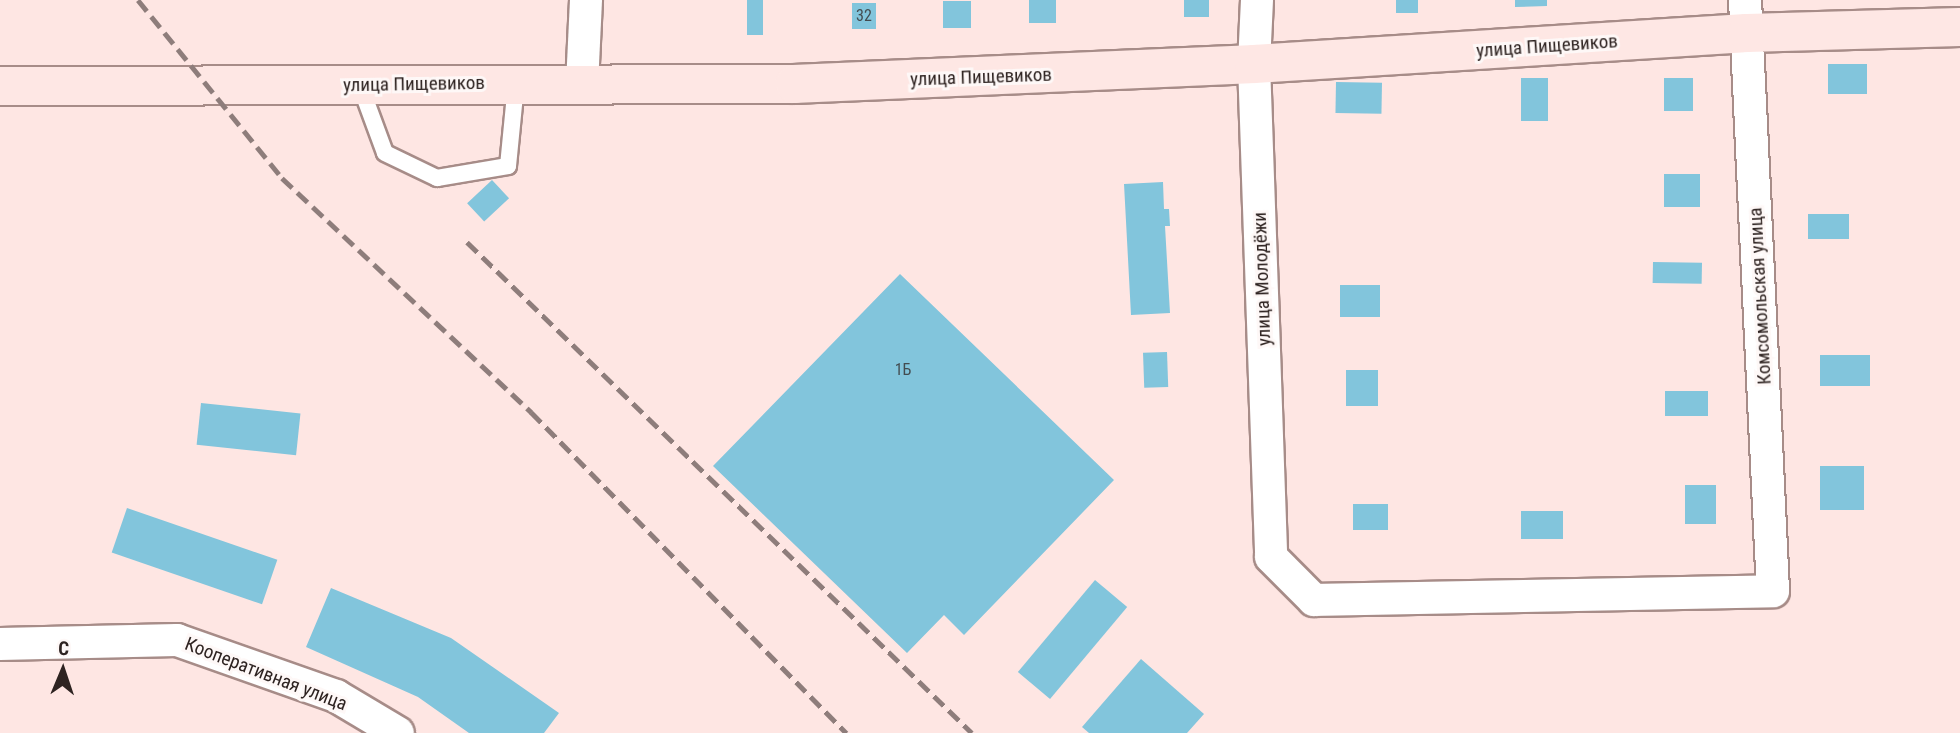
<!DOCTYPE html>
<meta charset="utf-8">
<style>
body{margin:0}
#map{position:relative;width:1960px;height:733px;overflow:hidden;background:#fee6e3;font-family:"Roboto Condensed",sans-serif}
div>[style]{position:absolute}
.building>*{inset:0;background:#82c5dc;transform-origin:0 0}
.roads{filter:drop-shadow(2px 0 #a78c88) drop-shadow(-2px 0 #a78c88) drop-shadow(0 2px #a78c88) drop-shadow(0 -2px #a78c88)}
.service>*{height:16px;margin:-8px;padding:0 8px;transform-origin:8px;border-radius:8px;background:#fff}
.minor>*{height:32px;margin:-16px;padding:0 16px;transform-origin:16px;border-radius:16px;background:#fff}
.secondary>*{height:38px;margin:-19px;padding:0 19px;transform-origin:19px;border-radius:19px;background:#fee7e4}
.rail>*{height:5px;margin-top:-2.5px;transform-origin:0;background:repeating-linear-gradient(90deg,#8e7d7b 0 14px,transparent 0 21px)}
span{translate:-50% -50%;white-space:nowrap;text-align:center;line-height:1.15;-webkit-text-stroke:6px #fef8f7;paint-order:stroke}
.number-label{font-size:16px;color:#434c50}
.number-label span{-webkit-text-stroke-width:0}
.street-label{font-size:19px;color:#2e2321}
.north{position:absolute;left:28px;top:635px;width:70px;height:70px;-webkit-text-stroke:5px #fef8f7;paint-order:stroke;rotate:2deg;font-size:19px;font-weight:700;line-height:28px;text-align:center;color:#2e2321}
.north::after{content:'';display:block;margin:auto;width:24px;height:32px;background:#2e2321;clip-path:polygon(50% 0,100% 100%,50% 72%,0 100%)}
</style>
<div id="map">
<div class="building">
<i style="left:747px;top:0;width:16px;height:35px"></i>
<i style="left:1029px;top:0;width:27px;height:23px"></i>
<i style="left:1184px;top:0;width:25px;height:17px"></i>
<i style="left:1396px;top:0;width:22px;height:13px"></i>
<i style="clip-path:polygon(1515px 0,1547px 0,1547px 6px,1515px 7px)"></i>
<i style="left:943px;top:1px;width:28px;height:27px"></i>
<i style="left:852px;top:3px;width:24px;height:26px"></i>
<i style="left:1828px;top:64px;width:39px;height:30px"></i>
<i style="left:1521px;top:78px;width:27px;height:43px"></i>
<i style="left:1664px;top:78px;width:29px;height:33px"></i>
<i style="left:1336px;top:82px;width:46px;height:31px;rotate:1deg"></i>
<i style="left:1664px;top:174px;width:36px;height:33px"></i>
<i style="left:492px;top:180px;width:25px;height:34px;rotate:47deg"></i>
<i style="clip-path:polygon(1163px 182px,1164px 209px,1169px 209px,1170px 226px,1165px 226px,1170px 313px,1131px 315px,1124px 184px)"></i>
<i style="left:1849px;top:214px;width:25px;height:41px;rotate:90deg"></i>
<i style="left:1653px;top:262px;width:49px;height:21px;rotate:1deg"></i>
<i style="clip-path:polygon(900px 274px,1114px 480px,964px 635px,944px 615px,907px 653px,713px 466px)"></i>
<i style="left:1340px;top:285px;width:40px;height:32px"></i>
<i style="left:1167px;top:352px;width:35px;height:24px;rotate:88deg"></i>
<i style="left:1820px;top:355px;width:50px;height:31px"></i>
<i style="left:1346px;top:370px;width:32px;height:36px"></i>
<i style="left:1665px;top:391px;width:43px;height:25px"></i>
<i style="left:201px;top:403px;width:100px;height:42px;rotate:6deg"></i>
<i style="left:1820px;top:466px;width:44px;height:44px"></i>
<i style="left:1685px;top:485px;width:31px;height:39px"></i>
<i style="left:1353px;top:504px;width:35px;height:26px"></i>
<i style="left:127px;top:508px;width:159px;height:47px;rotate:19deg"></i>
<i style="left:1521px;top:511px;width:42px;height:28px"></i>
<i style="left:1095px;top:580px;width:42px;height:120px;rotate:40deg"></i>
<i style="clip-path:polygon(331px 588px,451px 638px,559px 713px,544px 733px,469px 733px,418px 697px,306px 647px)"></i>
<i style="clip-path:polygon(1141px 659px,1204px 714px,1187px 733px,1089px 733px,1082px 727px)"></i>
</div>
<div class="roads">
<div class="service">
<i style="left:360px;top:85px;width:72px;rotate:69.8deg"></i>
<i style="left:385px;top:153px;width:58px;rotate:25.7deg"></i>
<i style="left:437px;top:178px;width:72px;rotate:-9.6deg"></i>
<i style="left:508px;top:166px;width:82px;rotate:-84.4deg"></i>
</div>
<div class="minor">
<i style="left:1257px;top:0;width:64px;rotate:92.7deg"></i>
<i style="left:1254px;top:64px;width:493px;rotate:88deg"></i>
<i style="left:1271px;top:557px;width:61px;rotate:45deg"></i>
<i style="left:1314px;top:600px;width:459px;rotate:-1.1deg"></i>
<i style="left:1773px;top:591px;width:592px;rotate:-92.71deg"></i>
<i style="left:582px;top:85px;width:85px;rotate:-87.3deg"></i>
<i style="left:0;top:644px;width:177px;rotate:-1.3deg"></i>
<i style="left:177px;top:640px;width:169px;rotate:19.4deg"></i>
<i style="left:336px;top:696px;width:72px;rotate:30.8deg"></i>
</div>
<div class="secondary">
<i style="left:0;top:86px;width:795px;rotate:-0.14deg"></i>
<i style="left:795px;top:84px;width:459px;rotate:-2.5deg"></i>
<i style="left:1254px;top:64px;width:494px;rotate:-3.6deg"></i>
<i style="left:1747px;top:33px;width:213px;rotate:-1.6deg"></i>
</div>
</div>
<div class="rail">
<i style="left:138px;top:0;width:229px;rotate:51deg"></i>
<i style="left:282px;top:178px;width:342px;rotate:43.2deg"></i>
<i style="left:531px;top:412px;width:450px;rotate:45.5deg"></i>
<i style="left:467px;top:242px;width:704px;rotate:44.19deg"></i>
</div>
<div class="number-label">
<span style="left:864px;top:16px">32</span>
<span style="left:903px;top:370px">1Б</span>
</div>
<div class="street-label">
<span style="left:1547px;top:46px;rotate:-4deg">улица Пищевиков</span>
<span style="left:981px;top:77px;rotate:-2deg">улица Пищевиков</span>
<span style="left:414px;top:84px;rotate:-1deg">улица Пищевиков</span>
<span style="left:1262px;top:279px;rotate:-92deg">улица Молодёжи</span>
<span style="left:1760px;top:296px;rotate:-93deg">Комсомольская улица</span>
<span style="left:266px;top:674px;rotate:21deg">Кооперативная улица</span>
</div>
<div class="north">С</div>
</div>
